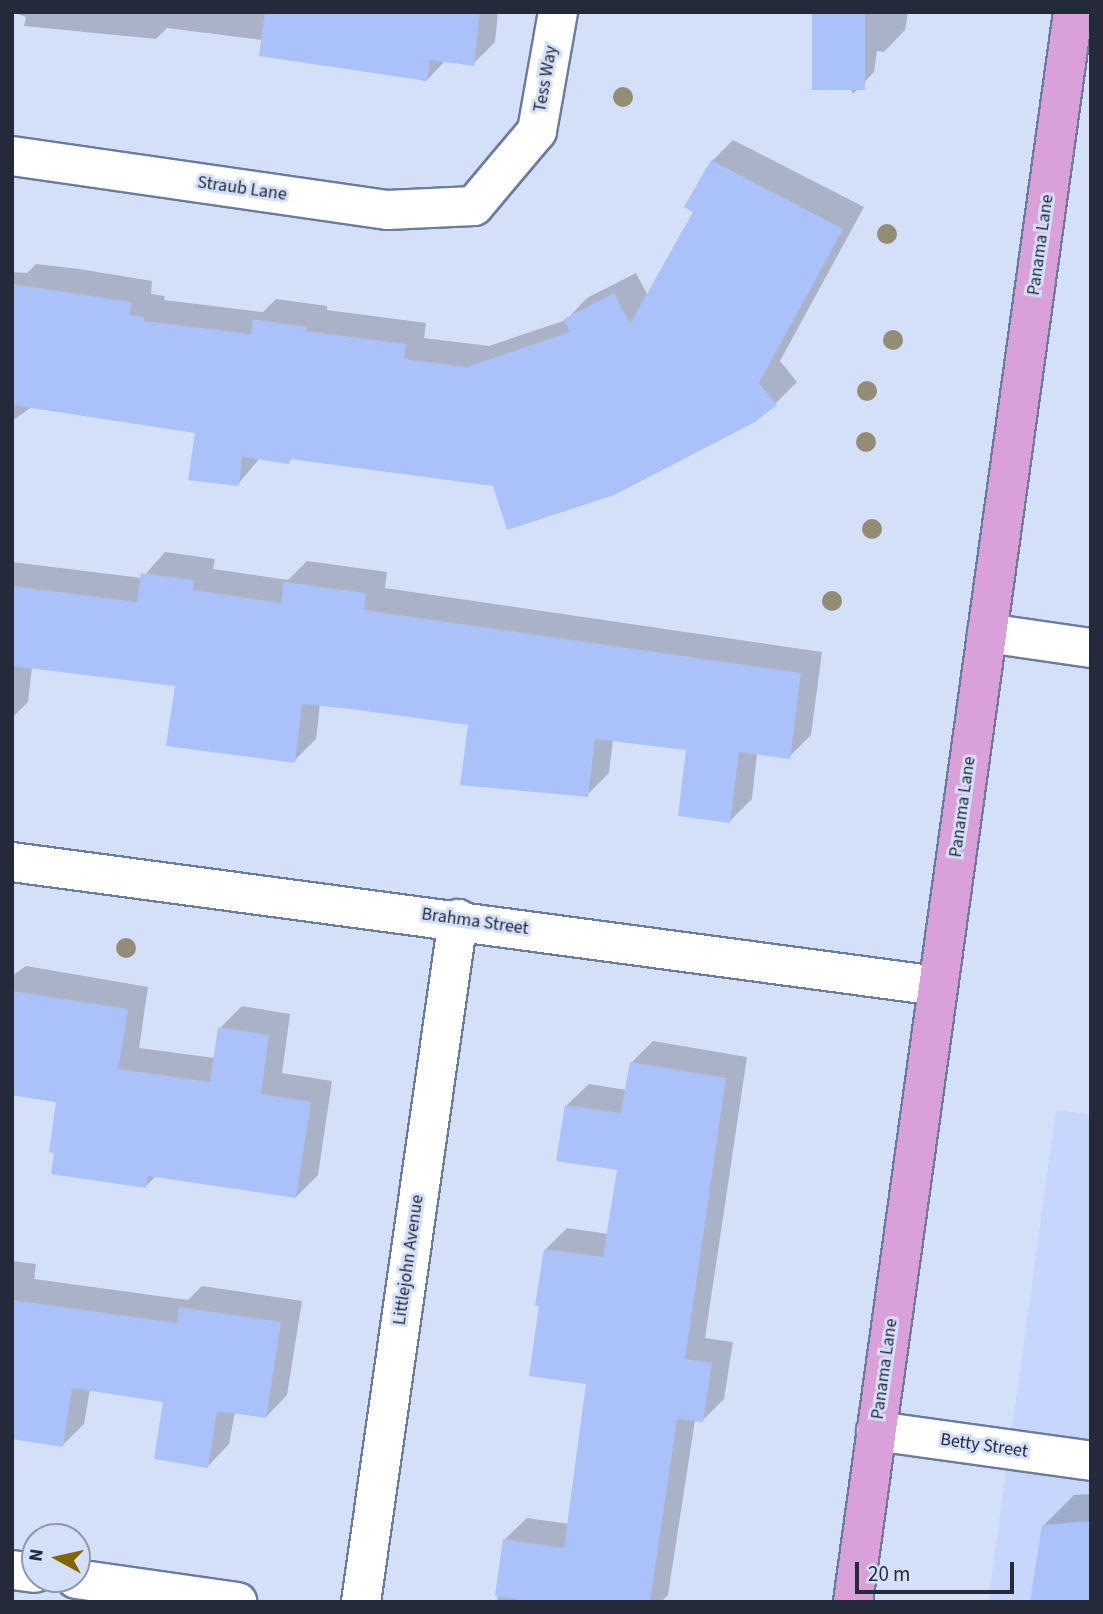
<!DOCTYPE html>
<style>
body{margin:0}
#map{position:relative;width:1103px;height:1614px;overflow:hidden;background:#d4dff8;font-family:"Source Sans 3",sans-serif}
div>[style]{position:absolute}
.built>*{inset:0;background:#c6d6fd}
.shadow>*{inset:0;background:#0003}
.building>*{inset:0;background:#abc1fa;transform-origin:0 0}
.roads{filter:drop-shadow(2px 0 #6c7ba1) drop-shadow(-2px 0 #6c7ba1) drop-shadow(0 2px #6c7ba1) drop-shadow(0 -2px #6c7ba1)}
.minor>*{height:38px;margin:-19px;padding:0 19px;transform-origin:19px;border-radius:19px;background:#fff}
.major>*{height:38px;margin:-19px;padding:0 19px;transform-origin:19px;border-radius:19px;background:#daa0d9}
.trees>*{width:20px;height:20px;margin:-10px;border-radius:50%;background:#948d75}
span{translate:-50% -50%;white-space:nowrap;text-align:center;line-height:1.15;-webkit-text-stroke:6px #d4dff8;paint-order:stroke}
.street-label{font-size:18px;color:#242a3a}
.frame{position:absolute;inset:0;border:14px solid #242a3a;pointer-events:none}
.north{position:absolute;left:21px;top:1523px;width:70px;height:70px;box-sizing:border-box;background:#d4dff8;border:2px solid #8e97ac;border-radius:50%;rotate:278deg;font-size:19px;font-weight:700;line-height:28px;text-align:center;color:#242a3a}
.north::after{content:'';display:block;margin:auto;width:24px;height:32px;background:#846500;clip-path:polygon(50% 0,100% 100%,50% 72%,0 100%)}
.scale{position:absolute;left:855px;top:1562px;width:159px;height:32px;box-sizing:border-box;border:4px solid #242a3a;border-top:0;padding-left:9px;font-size:21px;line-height:24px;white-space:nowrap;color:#242a3a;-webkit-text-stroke:5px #d4dff8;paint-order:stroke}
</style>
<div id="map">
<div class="built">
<i style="clip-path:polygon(1056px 1110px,1091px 1115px,1091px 1602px,988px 1602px)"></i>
</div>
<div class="shadow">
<i style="clip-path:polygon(12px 12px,498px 12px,495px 42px,473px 64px,446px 60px,427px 80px,263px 40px,167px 28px,156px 39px,24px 26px,26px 17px)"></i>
<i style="clip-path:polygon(814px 12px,908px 12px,905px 30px,884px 52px,877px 51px,874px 72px,853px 94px)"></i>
<i style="clip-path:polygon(733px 140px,864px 207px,780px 361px,797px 382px,775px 404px,494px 484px,293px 457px,289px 462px,260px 458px,238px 484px,197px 432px,33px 406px,12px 421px,12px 272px,27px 273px,36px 264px,79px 269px,152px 281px,151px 294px,165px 296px,164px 300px,263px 312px,276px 299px,327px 306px,327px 310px,426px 323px,424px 338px,489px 346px,566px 320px,587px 298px,636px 273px,648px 296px,696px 211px,712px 161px)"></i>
<i style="clip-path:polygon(165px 552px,215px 559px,213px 569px,288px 580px,307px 561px,387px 572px,385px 588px,822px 652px,811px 735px,789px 757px,757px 753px,752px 799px,730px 821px,688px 749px,613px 739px,609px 773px,587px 795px,470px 724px,320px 704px,316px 739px,294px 761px,177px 684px,32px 667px,28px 702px,12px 718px,12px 562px,142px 578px)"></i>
<i style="clip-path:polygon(26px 966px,148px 987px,139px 1048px,215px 1058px,220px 1028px,242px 1006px,290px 1014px,282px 1073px,332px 1081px,318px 1175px,296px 1197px,156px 1176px,146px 1186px,58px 1102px,12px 1095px,12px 976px)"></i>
<i style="clip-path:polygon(653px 1041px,747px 1057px,705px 1338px,733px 1342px,724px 1399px,702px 1421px,695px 1420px,668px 1595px,661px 1602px,497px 1602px,505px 1539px,527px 1518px,569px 1524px,588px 1383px,546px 1249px,567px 1228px,608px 1234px,619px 1169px,567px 1105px,589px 1084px,627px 1090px,631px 1063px)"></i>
<i style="clip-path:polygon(12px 1261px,36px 1264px,34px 1279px,188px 1300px,202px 1286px,302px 1301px,287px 1395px,266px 1417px,235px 1412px,229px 1444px,208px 1466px,165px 1401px,90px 1389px,84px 1424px,63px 1445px,12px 1437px)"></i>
<i style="clip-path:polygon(1091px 1494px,1091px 1602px,1043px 1526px,1074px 1495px)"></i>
</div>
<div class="building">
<i style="clip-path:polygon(265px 12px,480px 12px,474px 66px,430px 60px,427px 81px,259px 56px)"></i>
<i style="left:812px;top:12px;width:53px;height:78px"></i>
<i style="clip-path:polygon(711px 160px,843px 229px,759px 383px,777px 405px,755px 422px,614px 495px,507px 530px,493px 486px,290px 459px,289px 464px,242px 457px,239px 486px,188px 480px,195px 433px,12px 405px,12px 284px,132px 302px,130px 315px,144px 317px,144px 321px,251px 334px,253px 319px,307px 327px,306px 331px,406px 344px,404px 359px,467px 367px,570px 332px,564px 319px,614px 293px,630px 324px,693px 212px,684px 207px)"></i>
<i style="clip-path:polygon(141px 573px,194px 580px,193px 590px,281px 603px,284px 582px,366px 593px,364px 610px,801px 673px,790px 759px,739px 752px,730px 823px,678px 816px,686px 750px,595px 739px,588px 797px,460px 785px,468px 725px,351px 709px,302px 704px,295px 763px,166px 746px,175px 686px,12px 666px,12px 586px,137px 602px)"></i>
<i style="clip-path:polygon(12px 991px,128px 1009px,118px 1069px,210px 1082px,218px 1027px,269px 1035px,261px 1094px,311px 1102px,296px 1198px,148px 1176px,146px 1188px,51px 1174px,54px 1153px,49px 1152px,56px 1102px,12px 1095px)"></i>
<i style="clip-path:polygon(630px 1062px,726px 1078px,685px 1359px,712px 1363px,703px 1422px,677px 1419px,650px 1602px,533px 1602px,495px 1596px,503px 1539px,564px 1548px,586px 1384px,529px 1376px,539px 1306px,535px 1306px,544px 1249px,603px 1257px,617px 1170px,556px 1161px,565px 1105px,621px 1113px)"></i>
<i style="clip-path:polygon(12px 1300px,177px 1323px,179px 1307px,281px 1322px,266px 1418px,217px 1411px,208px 1468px,154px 1459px,163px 1402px,72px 1388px,63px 1447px,12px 1439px)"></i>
<i style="clip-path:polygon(1091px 1521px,1091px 1602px,1030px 1602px,1042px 1525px)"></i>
</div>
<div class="roads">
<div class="minor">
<i style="left:12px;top:156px;width:379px;rotate:8.2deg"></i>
<i style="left:387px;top:210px;width:87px;rotate:-2.6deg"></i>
<i style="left:474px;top:206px;width:98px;rotate:-50deg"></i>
<i style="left:537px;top:131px;width:121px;rotate:-80deg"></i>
<i style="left:987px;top:633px;width:105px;rotate:8.2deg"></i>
<i style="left:12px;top:862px;width:934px;rotate:7.63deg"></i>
<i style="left:876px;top:1431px;width:217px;rotate:7.9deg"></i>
<i style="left:12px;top:1570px;width:23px;rotate:7deg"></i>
<i style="left:76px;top:1579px;width:163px;rotate:8.1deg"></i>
<i style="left:361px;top:1602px;width:690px;rotate:-81.92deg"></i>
</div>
<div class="major">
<i style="left:853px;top:1602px;width:1605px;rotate:-82.12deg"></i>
</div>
</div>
<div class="trees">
<i style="left:623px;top:97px"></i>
<i style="left:887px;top:234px"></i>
<i style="left:893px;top:340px"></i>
<i style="left:867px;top:391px"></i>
<i style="left:866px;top:442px"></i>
<i style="left:872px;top:529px"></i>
<i style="left:832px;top:601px"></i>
<i style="left:126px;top:948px"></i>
</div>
<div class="street-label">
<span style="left:546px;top:79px;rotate:-80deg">Tess Way</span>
<span style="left:242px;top:189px;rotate:8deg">Straub Lane</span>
<span style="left:1041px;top:245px;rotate:-82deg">Panama Lane</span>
<span style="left:963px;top:807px;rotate:-82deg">Panama Lane</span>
<span style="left:475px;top:922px;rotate:8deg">Brahma Street</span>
<span style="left:409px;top:1260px;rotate:-82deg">Littlejohn Avenue</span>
<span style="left:885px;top:1369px;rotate:-82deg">Panama Lane</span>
<span style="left:984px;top:1446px;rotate:8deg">Betty Street</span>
</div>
<div class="frame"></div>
<div class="north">N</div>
<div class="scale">20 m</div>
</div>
